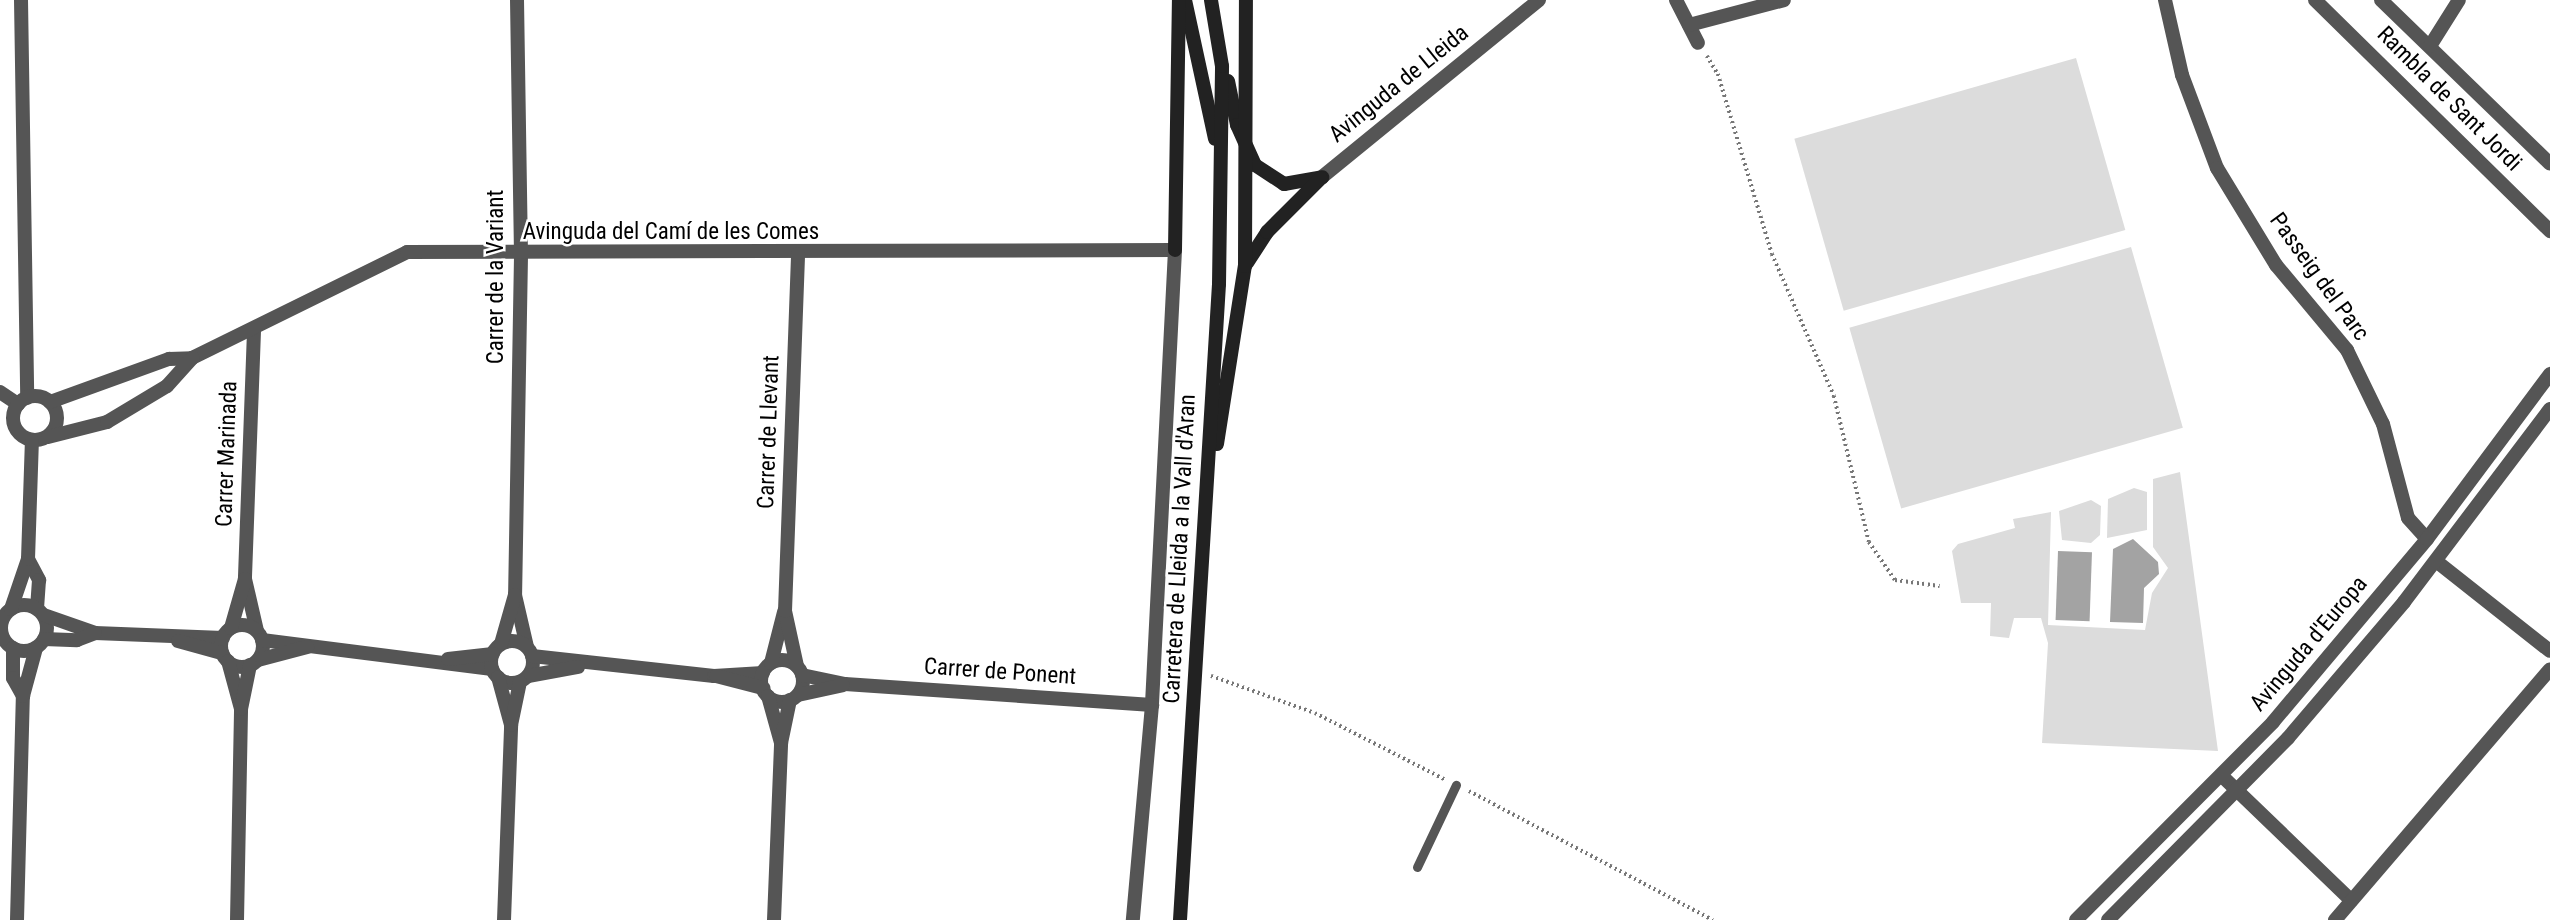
<!DOCTYPE html>
<meta charset="utf-8">
<style>
body{margin:0}
#map{position:relative;width:2550px;height:920px;overflow:hidden;background:#fff;font-family:"Roboto Condensed",sans-serif}
div>[style]{position:absolute}
.green>*{inset:0;background:#dcdcdc;transform-origin:0 0}
.water>*{inset:0;background:#a3a3a3;transform-origin:0 0}
.path>*{height:3.5px;margin-top:-1.75px;transform-origin:0;background:repeating-linear-gradient(90deg,#777 0 2px,transparent 0 5.5px)}
.lane>*{height:9px;margin:-4.5px;padding:0 4.5px;transform-origin:4.5px;border-radius:4.5px;background:#555}
.street>*{height:14px;margin:-7px;padding:0 7px;transform-origin:7px;border-radius:7px;background:#555}
.street>.ring{margin:-7px;padding:0;box-sizing:content-box;background:none;border:14px solid #555;border-radius:50%}
.secondary>*{height:14px;margin:-7px;padding:0 7px;transform-origin:7px;border-radius:7px;background:#222}
span{translate:-50% -50%;white-space:nowrap;text-align:center;line-height:1.15;-webkit-text-stroke:5px #fff;paint-order:stroke}
.street-label{font-size:23px;color:#000}
</style>
<div id="map">
<div class="green">
<i style="left:2076px;top:58px;width:179px;height:293px;rotate:74deg"></i>
<i style="left:2131px;top:247px;width:188px;height:293px;rotate:74deg"></i>
<i style="clip-path:polygon(2180px 472px,2218px 751px,2042px 743px,2048px 643px,2041px 618px,2014px 618px,2009px 638px,1990px 636px,1991px 603px,1961px 603px,1952px 551px,1958px 544px,2015px 528px,2013px 519px,2051px 512px,2048px 625px,2145px 630px,2152px 593px,2168px 568px,2153px 547px,2153px 479px)"></i>
<i style="clip-path:polygon(2134px 488px,2147px 492px,2147px 530px,2107px 538px,2108px 499px)"></i>
<i style="clip-path:polygon(2091px 500px,2101px 506px,2100px 535px,2091px 543px,2062px 540px,2059px 511px)"></i>
</div>
<div class="water">
<i style="clip-path:polygon(2133px 539px,2158px 562px,2159px 574px,2144px 588px,2143px 623px,2110px 622px,2113px 549px)"></i>
<i style="left:2058px;top:551px;width:34px;height:69px;rotate:2deg"></i>
</div>
<div class="path">
<i style="left:1707px;top:56px;width:21px;rotate:59deg"></i>
<i style="left:1718px;top:74px;width:188px;rotate:73.3deg"></i>
<i style="left:1772px;top:254px;width:155px;rotate:66.4deg"></i>
<i style="left:1834px;top:396px;width:150px;rotate:76.5deg"></i>
<i style="left:1869px;top:542px;width:46px;rotate:55.6deg"></i>
<i style="left:1895px;top:580px;width:45px;rotate:7.6deg"></i>
<i style="left:1211px;top:676px;width:110px;rotate:19.6deg"></i>
<i style="left:1315px;top:713px;width:147px;rotate:27.1deg"></i>
<i style="left:1469px;top:791px;width:276px;rotate:27.9deg"></i>
</div>
<div class="lane">
<i style="left:1417px;top:867px;width:91px;rotate:-64.6deg"></i>
</div>
<div class="street">
<i style="left:21px;top:0;width:398px;rotate:89.1deg"></i>
<i style="left:517px;top:0;width:256px;rotate:89.1deg"></i>
<i style="left:521px;top:256px;width:339px;rotate:91deg"></i>
<i style="left:515px;top:595px;width:53px;rotate:77deg"></i>
<i style="left:1676px;top:0;width:48px;rotate:62.9deg"></i>
<i style="left:2165px;top:0;width:77px;rotate:77.2deg"></i>
<i style="left:2182px;top:75px;width:99px;rotate:69.4deg"></i>
<i style="left:2217px;top:168px;width:114px;rotate:58.7deg"></i>
<i style="left:2276px;top:265px;width:111px;rotate:50.1deg"></i>
<i style="left:2347px;top:350px;width:82px;rotate:64.1deg"></i>
<i style="left:2383px;top:424px;width:97px;rotate:75.1deg"></i>
<i style="left:2408px;top:518px;width:28px;rotate:48deg"></i>
<i style="left:2315px;top:0;width:330px;rotate:44.5deg"></i>
<i style="left:2381px;top:0;width:235px;rotate:44.1deg"></i>
<i style="left:1689px;top:25px;width:98px;rotate:-14.7deg"></i>
<i style="left:2430px;top:46px;width:54px;rotate:-57.8deg"></i>
<i style="left:1322px;top:177px;width:280px;rotate:-39.2deg"></i>
<i style="left:254px;top:331px;width:248px;rotate:92.1deg"></i>
<i style="left:245px;top:579px;width:53px;rotate:77deg"></i>
<i style="left:0;top:392px;width:22px;rotate:34deg"></i>
<i class="ring" style="left:13px;top:396px;width:30px;height:30px"></i>
<i style="left:50px;top:402px;width:127px;rotate:-19.9deg"></i>
<i style="left:169px;top:359px;width:23px;rotate:-2deg"></i>
<i style="left:192px;top:358px;width:240px;rotate:-26.2deg"></i>
<i style="left:407px;top:252px;width:768px;rotate:-0.15deg"></i>
<i style="left:1175px;top:250px;width:456px;rotate:92.9deg"></i>
<i style="left:1152px;top:705px;width:216px;rotate:95.1deg"></i>
<i style="left:48px;top:437px;width:61px;rotate:-14.3deg"></i>
<i style="left:107px;top:422px;width:70px;rotate:-31deg"></i>
<i style="left:167px;top:386px;width:38px;rotate:-48deg"></i>
<i style="left:28px;top:559px;width:24px;rotate:62deg"></i>
<i style="left:39px;top:580px;width:29px;rotate:94deg"></i>
<i style="left:2436px;top:561px;width:145px;rotate:38.3deg"></i>
<i class="ring" style="left:1px;top:605px;width:32px;height:32px"></i>
<i style="left:11px;top:609px;width:53px;rotate:-71.2deg"></i>
<i style="left:28px;top:559px;width:118px;rotate:-88.1deg"></i>
<i style="left:44px;top:615px;width:54px;rotate:19.4deg"></i>
<i style="left:95px;top:633px;width:128px;rotate:2.2deg"></i>
<i class="ring" style="left:221px;top:625px;width:28px;height:28px"></i>
<i style="left:231px;top:628px;width:51px;rotate:-74.1deg"></i>
<i style="left:44px;top:639px;width:33px;rotate:2deg"></i>
<i style="left:77px;top:640px;width:19px;rotate:-21deg"></i>
<i style="left:262px;top:640px;width:232px;rotate:7.2deg"></i>
<i style="left:178px;top:641px;width:46px;rotate:15.3deg"></i>
<i class="ring" style="left:491px;top:641px;width:28px;height:28px"></i>
<i style="left:501px;top:644px;width:51px;rotate:-74.1deg"></i>
<i style="left:13px;top:648px;width:30px;rotate:90deg"></i>
<i style="left:13px;top:678px;width:21px;rotate:61deg"></i>
<i style="left:532px;top:656px;width:183px;rotate:6.3deg"></i>
<i style="left:714px;top:676px;width:49px;rotate:-3.5deg"></i>
<i style="left:448px;top:659px;width:45px;rotate:-6.3deg"></i>
<i style="left:258px;top:660px;width:51px;rotate:-14.9deg"></i>
<i class="ring" style="left:761px;top:660px;width:28px;height:28px"></i>
<i style="left:228px;top:661px;width:50px;rotate:74.8deg"></i>
<i style="left:771px;top:663px;width:53px;rotate:-75.7deg"></i>
<i style="left:797px;top:666px;width:56px;rotate:-102.3deg"></i>
<i style="left:785px;top:611px;width:357px;rotate:-87.9deg"></i>
<i style="left:802px;top:675px;width:44px;rotate:11.8deg"></i>
<i style="left:845px;top:684px;width:308px;rotate:3.9deg"></i>
<i style="left:528px;top:676px;width:51px;rotate:-10.2deg"></i>
<i style="left:716px;top:676px;width:49px;rotate:14.3deg"></i>
<i style="left:498px;top:677px;width:50px;rotate:74.8deg"></i>
<i style="left:798px;top:695px;width:46px;rotate:-12.5deg"></i>
<i style="left:768px;top:696px;width:49px;rotate:74.5deg"></i>
<i style="left:2223px;top:777px;width:178px;rotate:43.9deg"></i>
<i style="left:17px;top:920px;width:224px;rotate:-88.5deg"></i>
<i style="left:23px;top:696px;width:50px;rotate:-74.8deg"></i>
<i style="left:237px;top:920px;width:211px;rotate:-88.9deg"></i>
<i style="left:241px;top:709px;width:45px;rotate:-78.4deg"></i>
<i style="left:504px;top:920px;width:195px;rotate:-87.9deg"></i>
<i style="left:511px;top:725px;width:44px;rotate:-78.2deg"></i>
<i style="left:774px;top:920px;width:177px;rotate:-87.7deg"></i>
<i style="left:781px;top:743px;width:44px;rotate:-78.2deg"></i>
<i style="left:2076px;top:920px;width:279px;rotate:-45.1deg"></i>
<i style="left:2273px;top:722px;width:239px;rotate:-49.9deg"></i>
<i style="left:2427px;top:539px;width:206px;rotate:-53.3deg"></i>
<i style="left:2108px;top:920px;width:256px;rotate:-45.3deg"></i>
<i style="left:2288px;top:738px;width:179px;rotate:-49.5deg"></i>
<i style="left:2404px;top:602px;width:242px;rotate:-52.9deg"></i>
<i style="left:2335px;top:920px;width:330px;rotate:-49.4deg"></i>
</div>
<div class="secondary">
<i style="left:1185px;top:0;width:142px;rotate:77.8deg"></i>
<i style="left:1228px;top:81px;width:45px;rotate:78.4deg"></i>
<i style="left:1237px;top:125px;width:44px;rotate:65.8deg"></i>
<i style="left:1255px;top:165px;width:35px;rotate:33deg"></i>
<i style="left:1284px;top:184px;width:39px;rotate:-10deg"></i>
<i style="left:1175px;top:250px;width:250px;rotate:-89.1deg"></i>
<i style="left:1247px;top:263px;width:37px;rotate:-57deg"></i>
<i style="left:1267px;top:232px;width:76px;rotate:-45deg"></i>
<i style="left:1217px;top:444px;width:180px;rotate:-81.1deg"></i>
<i style="left:1245px;top:266px;width:266px;rotate:-89.8deg"></i>
<i style="left:1180px;top:920px;width:637px;rotate:-86.49deg"></i>
<i style="left:1219px;top:284px;width:218px;rotate:-89.2deg"></i>
<i style="left:1222px;top:66px;width:67px;rotate:-99.5deg"></i>
</div>
<div class="street-label">
<span style="left:1399px;top:84px;rotate:-39deg">Avinguda de Lleida</span>
<span style="left:2449px;top:99px;rotate:45deg">Rambla de Sant Jordi</span>
<span style="left:671px;top:232px">Avinguda del Camí de les Comes</span>
<span style="left:496px;top:277px;rotate:-90deg">Carrer de la Variant</span>
<span style="left:2319px;top:277px;rotate:54deg">Passeig del Parc</span>
<span style="left:769px;top:432px;rotate:-88deg">Carrer de Llevant</span>
<span style="left:227px;top:454px;rotate:-88deg">Carrer Marinada</span>
<span style="left:1180px;top:549px;rotate:-87deg">Carretera de Lleida a la Vall d'Aran</span>
<span style="left:2309px;top:644px;rotate:-50deg">Avinguda d'Europa</span>
<span style="left:1000px;top:672px;rotate:4deg">Carrer de Ponent</span>
</div>
</div>
